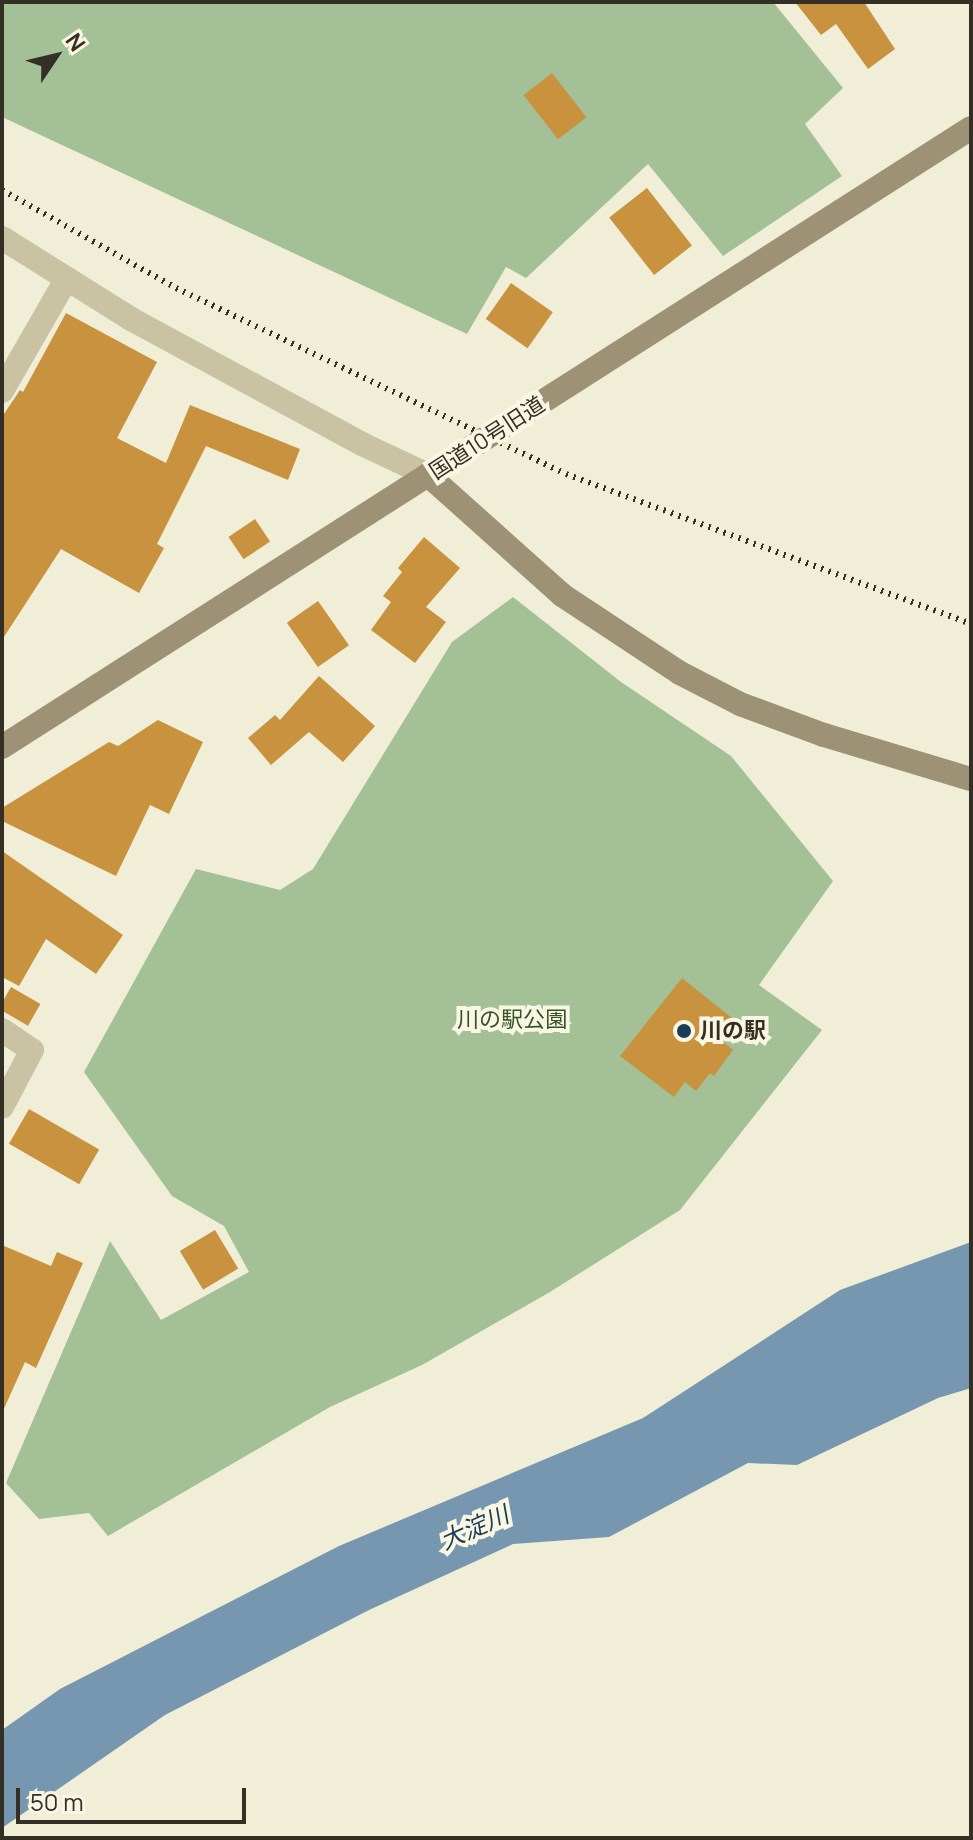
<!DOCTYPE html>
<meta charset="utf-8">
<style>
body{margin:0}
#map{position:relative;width:973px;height:1840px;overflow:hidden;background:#f1eed7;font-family:Manrope,"Noto Sans JP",sans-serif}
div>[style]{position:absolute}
.green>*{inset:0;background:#a3c097}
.water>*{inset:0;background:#7697af}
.building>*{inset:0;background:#c8923e;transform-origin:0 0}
.street>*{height:24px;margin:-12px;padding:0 12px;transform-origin:12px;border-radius:12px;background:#c9c2a3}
.secondary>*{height:24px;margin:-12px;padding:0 12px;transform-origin:12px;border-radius:12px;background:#9d9275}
.rail>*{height:6px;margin-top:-3px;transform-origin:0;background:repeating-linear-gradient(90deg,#342f25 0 2px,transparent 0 8px)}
.dots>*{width:22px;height:22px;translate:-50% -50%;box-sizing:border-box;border:4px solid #f9f7e3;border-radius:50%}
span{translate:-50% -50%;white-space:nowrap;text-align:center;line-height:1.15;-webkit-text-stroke:8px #f9f7e3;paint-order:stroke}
.street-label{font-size:22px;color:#342f25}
.park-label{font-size:22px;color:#345329}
.poi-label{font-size:22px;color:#342f25;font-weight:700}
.left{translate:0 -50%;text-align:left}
.water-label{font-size:24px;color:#1a3c56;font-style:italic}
.frame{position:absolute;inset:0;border:4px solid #342f25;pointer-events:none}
.north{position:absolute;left:16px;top:16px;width:80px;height:80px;-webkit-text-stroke:6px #f9f7e3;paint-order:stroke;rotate:55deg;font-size:22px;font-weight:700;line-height:32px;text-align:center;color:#342f25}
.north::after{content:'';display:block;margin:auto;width:28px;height:36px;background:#342f25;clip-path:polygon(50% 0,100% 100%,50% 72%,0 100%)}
.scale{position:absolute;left:16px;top:1788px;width:230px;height:36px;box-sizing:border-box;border:4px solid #342f25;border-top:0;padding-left:10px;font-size:24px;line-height:28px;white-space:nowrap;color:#342f25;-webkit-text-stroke:6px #f9f7e3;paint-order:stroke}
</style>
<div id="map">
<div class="green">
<i style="clip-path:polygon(2px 2px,773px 2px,843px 88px,805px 124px,842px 176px,723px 256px,648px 164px,526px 278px,506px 267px,467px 334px,2px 117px)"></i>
<i style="clip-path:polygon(513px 597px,621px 682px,731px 756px,833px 881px,759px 985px,822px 1030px,680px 1210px,550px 1292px,422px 1365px,330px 1407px,108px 1536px,89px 1513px,39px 1519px,6px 1483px,110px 1241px,161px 1320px,249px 1272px,224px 1226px,172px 1196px,84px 1072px,196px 869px,280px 890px,313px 869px,452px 642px)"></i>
</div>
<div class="water">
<i style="clip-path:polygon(971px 1242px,971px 1388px,938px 1398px,797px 1465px,748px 1463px,609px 1537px,513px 1544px,369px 1610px,165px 1715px,2px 1828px,2px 1730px,60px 1689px,339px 1546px,643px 1418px,840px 1290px)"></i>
</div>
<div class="building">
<i style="clip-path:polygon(795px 2px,864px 2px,895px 49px,868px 69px,836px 24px,821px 35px)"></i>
<i style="left:552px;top:73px;width:56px;height:36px;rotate:52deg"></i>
<i style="left:647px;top:188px;width:73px;height:48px;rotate:52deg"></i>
<i style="left:511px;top:283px;width:51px;height:44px;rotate:35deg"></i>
<i style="clip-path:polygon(66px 313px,157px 362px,117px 438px,166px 463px,190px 405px,300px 449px,288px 480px,206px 446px,157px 544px,164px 548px,139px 593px,61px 549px,2px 640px,2px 417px,20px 390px,23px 392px)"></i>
<i style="left:255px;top:519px;width:27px;height:32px;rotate:56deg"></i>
<i style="clip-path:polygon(424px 537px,460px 568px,426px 607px,446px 622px,415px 663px,371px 630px,391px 602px,383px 596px,402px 572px,398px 568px)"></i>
<i style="left:318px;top:601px;width:54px;height:38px;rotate:55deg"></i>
<i style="clip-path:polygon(319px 676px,375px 726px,343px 762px,309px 732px,271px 765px,248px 738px,275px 715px,280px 720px)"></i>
<i style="clip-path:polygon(158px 720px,203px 742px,169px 814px,150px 805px,116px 876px,2px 821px,2px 808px,109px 742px,118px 746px)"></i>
<i style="clip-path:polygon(2px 851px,123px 935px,96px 974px,46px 939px,19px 986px,2px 977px)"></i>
<i style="clip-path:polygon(682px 978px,737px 1022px,722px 1041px,733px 1050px,714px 1076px,710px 1073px,696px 1091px,685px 1082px,674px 1097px,620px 1056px)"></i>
<i style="left:11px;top:987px;width:34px;height:25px;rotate:30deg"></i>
<i style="left:29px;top:1109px;width:81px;height:40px;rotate:30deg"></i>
<i style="left:215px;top:1230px;width:45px;height:41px;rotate:59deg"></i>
<i style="clip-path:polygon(2px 1245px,51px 1266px,57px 1252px,83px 1263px,36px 1368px,25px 1362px,2px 1413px)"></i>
</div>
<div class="street">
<i style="left:2px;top:238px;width:152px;rotate:32.1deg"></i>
<i style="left:131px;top:319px;width:263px;rotate:28.4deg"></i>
<i style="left:362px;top:444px;width:73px;rotate:25.2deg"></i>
<i style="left:2px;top:391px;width:130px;rotate:-60.1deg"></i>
<i style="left:2px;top:1030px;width:36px;rotate:34deg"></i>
<i style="left:32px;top:1050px;width:64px;rotate:117.8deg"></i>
</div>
<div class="secondary">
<i style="left:428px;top:475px;width:180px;rotate:41.8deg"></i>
<i style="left:562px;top:595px;width:141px;rotate:33.5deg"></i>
<i style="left:680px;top:673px;width:68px;rotate:27.3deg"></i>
<i style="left:740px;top:704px;width:90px;rotate:20.3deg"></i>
<i style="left:824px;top:735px;width:153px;rotate:16.7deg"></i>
<i style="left:2px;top:747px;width:1150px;rotate:-32.57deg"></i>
</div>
<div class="rail">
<i style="left:2px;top:190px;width:200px;rotate:29.4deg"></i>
<i style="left:176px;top:288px;width:432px;rotate:25.5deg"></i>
<i style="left:566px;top:474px;width:432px;rotate:20.3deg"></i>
</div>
<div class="dots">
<i style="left:684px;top:1031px;background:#1a3c56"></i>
</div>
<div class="street-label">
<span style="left:487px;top:438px;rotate:-33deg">国道10号旧道</span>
</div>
<div class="park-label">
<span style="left:512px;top:1020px">川の駅公園</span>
</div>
<div class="poi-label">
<span class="left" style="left:700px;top:1031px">川の駅</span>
</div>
<div class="water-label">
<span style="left:474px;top:1527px;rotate:-24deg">大淀川</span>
</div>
<div class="frame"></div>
<div class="north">N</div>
<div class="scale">50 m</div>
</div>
